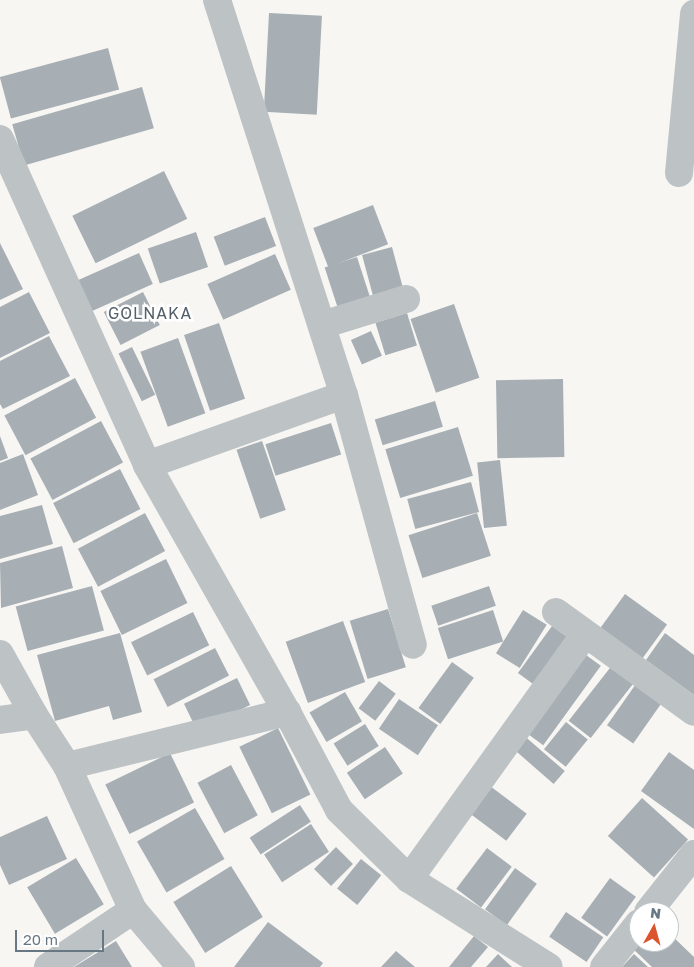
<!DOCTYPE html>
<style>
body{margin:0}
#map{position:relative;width:694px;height:967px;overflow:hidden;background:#f7f6f3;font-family:"Golos Text",sans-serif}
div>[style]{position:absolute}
.building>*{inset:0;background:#a7afb4;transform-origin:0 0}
.street>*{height:28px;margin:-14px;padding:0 14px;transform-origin:14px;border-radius:14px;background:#bdc2c5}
span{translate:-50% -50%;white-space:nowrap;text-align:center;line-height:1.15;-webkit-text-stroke:5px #fff;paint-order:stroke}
.neighbourhood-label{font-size:16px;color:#546069;letter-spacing:1px}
.north{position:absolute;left:629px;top:902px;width:50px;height:50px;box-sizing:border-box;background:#fff;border:1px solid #c2c9cd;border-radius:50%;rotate:7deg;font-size:14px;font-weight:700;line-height:20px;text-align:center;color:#677783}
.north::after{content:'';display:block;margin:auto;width:18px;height:22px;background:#db542f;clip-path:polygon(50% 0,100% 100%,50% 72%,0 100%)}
.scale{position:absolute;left:15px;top:930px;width:89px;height:22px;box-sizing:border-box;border:2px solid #677783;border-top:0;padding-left:6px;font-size:15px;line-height:18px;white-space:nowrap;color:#677783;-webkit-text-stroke:4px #fff;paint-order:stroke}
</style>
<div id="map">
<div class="building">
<i style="left:269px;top:13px;width:53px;height:99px;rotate:3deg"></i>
<i style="left:108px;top:48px;width:43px;height:112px;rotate:75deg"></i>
<i style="left:142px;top:87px;width:43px;height:135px;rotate:74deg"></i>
<i style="left:164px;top:171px;width:53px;height:102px;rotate:64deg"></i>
<i style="left:373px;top:205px;width:42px;height:64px;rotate:69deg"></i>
<i style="left:265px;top:217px;width:31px;height:55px;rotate:69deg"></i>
<i style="left:196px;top:232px;width:37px;height:51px;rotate:71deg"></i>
<i style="clip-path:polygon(0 243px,23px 289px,0 300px)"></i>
<i style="left:392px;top:247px;width:50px;height:31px;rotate:75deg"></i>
<i style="left:139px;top:253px;width:34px;height:67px;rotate:66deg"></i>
<i style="left:275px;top:254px;width:39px;height:74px;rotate:66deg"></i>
<i style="left:357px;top:257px;width:48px;height:34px;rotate:72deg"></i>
<i style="clip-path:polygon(29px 292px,50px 333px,0 358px,0 307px)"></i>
<i style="left:143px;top:292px;width:37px;height:44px;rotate:63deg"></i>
<i style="left:454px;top:304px;width:78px;height:46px;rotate:71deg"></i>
<i style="left:407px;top:313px;width:34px;height:33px;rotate:73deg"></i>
<i style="left:219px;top:323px;width:80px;height:37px;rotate:71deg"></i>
<i style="left:371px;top:331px;width:27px;height:22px;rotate:66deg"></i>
<i style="clip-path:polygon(49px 336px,70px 376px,3px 409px,0 404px,0 361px)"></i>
<i style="left:178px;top:338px;width:80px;height:40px;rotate:70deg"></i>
<i style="left:132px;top:347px;width:53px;height:15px;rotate:64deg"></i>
<i style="left:75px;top:378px;width:45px;height:80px;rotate:62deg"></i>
<i style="left:563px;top:379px;width:78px;height:67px;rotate:89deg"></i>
<i style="left:435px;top:401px;width:27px;height:63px;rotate:73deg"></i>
<i style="left:101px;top:421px;width:47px;height:80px;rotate:62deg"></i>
<i style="left:331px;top:423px;width:33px;height:69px;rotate:72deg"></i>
<i style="left:458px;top:427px;width:51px;height:76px;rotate:73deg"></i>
<i style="clip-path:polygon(0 436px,8px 458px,0 461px)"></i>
<i style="left:262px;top:441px;width:73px;height:27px;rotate:71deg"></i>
<i style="clip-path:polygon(23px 454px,38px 495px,0 510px,0 463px)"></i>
<i style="left:500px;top:460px;width:66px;height:23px;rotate:84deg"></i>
<i style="left:120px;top:469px;width:45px;height:75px;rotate:63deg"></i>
<i style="left:471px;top:482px;width:31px;height:66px;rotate:75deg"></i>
<i style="clip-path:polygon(42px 505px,53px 544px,0 559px,0 516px)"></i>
<i style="left:145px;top:513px;width:43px;height:76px;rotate:62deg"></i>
<i style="left:477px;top:513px;width:45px;height:72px;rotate:72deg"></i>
<i style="clip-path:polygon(62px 546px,73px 588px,1px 608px,0 563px)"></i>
<i style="left:166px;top:559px;width:49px;height:73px;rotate:64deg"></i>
<i style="left:92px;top:586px;width:46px;height:79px;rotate:75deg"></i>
<i style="left:489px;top:586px;width:21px;height:61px;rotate:71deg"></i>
<i style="left:625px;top:594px;width:52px;height:42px;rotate:36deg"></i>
<i style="left:388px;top:609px;width:61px;height:40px;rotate:73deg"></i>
<i style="left:493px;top:610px;width:33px;height:58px;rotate:72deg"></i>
<i style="left:523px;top:610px;width:28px;height:51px;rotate:32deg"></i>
<i style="left:193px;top:612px;width:37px;height:69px;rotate:64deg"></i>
<i style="left:343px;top:621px;width:65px;height:61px;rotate:70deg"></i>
<i style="left:552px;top:626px;width:26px;height:58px;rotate:36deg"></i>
<i style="clip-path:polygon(120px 633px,142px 712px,113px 720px,109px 706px,55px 721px,37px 655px)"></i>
<i style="clip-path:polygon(665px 633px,694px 655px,694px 695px,646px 660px)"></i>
<i style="left:215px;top:648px;width:31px;height:69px;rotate:63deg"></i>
<i style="left:579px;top:650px;width:27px;height:98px;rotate:36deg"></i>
<i style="left:452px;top:662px;width:27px;height:57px;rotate:36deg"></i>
<i style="left:613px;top:664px;width:28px;height:72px;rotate:38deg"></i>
<i style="left:237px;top:678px;width:30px;height:59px;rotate:64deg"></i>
<i style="left:379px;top:681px;width:21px;height:34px;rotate:37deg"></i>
<i style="left:638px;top:681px;width:32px;height:54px;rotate:35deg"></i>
<i style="left:345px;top:692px;width:34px;height:41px;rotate:60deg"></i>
<i style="left:399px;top:699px;width:47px;height:36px;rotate:34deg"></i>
<i style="left:566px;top:722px;width:28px;height:35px;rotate:39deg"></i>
<i style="left:365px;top:724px;width:26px;height:37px;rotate:58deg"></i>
<i style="left:278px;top:728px;width:74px;height:43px;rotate:64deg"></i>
<i style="left:521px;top:733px;width:58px;height:17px;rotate:41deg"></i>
<i style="left:385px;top:747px;width:32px;height:46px;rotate:56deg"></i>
<i style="clip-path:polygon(669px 752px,694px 770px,694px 829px,641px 791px)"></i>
<i style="left:170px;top:753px;width:55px;height:72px;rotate:64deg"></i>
<i style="left:231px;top:765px;width:57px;height:38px;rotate:62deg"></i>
<i style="left:486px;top:783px;width:51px;height:34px;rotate:37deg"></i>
<i style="left:642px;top:798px;width:62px;height:51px;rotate:42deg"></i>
<i style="left:300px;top:805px;width:20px;height:60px;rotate:57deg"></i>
<i style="left:195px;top:808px;width:59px;height:67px;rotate:60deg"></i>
<i style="clip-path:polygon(47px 816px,67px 859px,9px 885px,0 865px,0 837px)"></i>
<i style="left:311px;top:824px;width:33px;height:56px;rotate:57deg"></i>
<i style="left:336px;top:847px;width:24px;height:31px;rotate:45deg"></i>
<i style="left:487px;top:848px;width:31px;height:51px;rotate:37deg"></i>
<i style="left:76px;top:858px;width:54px;height:57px;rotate:59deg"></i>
<i style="left:361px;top:859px;width:26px;height:38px;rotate:39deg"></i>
<i style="left:231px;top:866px;width:60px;height:68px;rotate:58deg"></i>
<i style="left:515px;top:868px;width:27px;height:51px;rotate:36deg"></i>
<i style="left:610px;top:878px;width:32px;height:49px;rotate:36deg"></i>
<i style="left:566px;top:912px;width:45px;height:30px;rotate:34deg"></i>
<i style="clip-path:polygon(268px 922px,323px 963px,320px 967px,234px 967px)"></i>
<i style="clip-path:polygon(669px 933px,694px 957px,694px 967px,652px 967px,630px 946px,639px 942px,669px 942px)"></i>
<i style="clip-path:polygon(474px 936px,488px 947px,471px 967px,449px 967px)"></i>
<i style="clip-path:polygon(116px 941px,132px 967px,74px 967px)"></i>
<i style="clip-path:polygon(396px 951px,415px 967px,381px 967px)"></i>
<i style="clip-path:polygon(498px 954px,512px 967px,486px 967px)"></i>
<i style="clip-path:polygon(634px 954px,648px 967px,622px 967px)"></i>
</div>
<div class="street">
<i style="left:217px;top:0;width:415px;rotate:72.2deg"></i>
<i style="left:344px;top:395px;width:259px;rotate:74.6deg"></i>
<i style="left:0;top:139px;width:358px;rotate:65.7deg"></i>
<i style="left:147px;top:465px;width:284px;rotate:60.5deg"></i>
<i style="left:287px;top:712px;width:111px;rotate:62deg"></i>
<i style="left:339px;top:810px;width:98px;rotate:44.6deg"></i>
<i style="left:409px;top:879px;width:165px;rotate:32.2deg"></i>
<i style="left:679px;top:173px;width:160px;rotate:-84.6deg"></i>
<i style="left:322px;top:325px;width:88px;rotate:-17.2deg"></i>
<i style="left:147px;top:465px;width:209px;rotate:-19.6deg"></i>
<i style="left:556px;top:612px;width:170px;rotate:35.9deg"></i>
<i style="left:0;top:654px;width:70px;rotate:60.9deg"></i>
<i style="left:34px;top:715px;width:61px;rotate:57.1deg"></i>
<i style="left:67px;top:766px;width:158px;rotate:65.4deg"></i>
<i style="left:133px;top:910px;width:75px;rotate:49.9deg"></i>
<i style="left:0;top:720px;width:34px;rotate:-8deg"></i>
<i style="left:67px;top:766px;width:227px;rotate:-13.8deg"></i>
<i style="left:409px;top:879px;width:302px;rotate:-54.3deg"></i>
<i style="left:648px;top:912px;width:74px;rotate:-51.6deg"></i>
<i style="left:48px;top:967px;width:102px;rotate:-33.8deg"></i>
<i style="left:604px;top:967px;width:56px;rotate:-51.5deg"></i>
</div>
<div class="neighbourhood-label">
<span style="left:150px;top:313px">GOLNAKA</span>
</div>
<div class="north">N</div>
<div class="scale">20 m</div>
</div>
